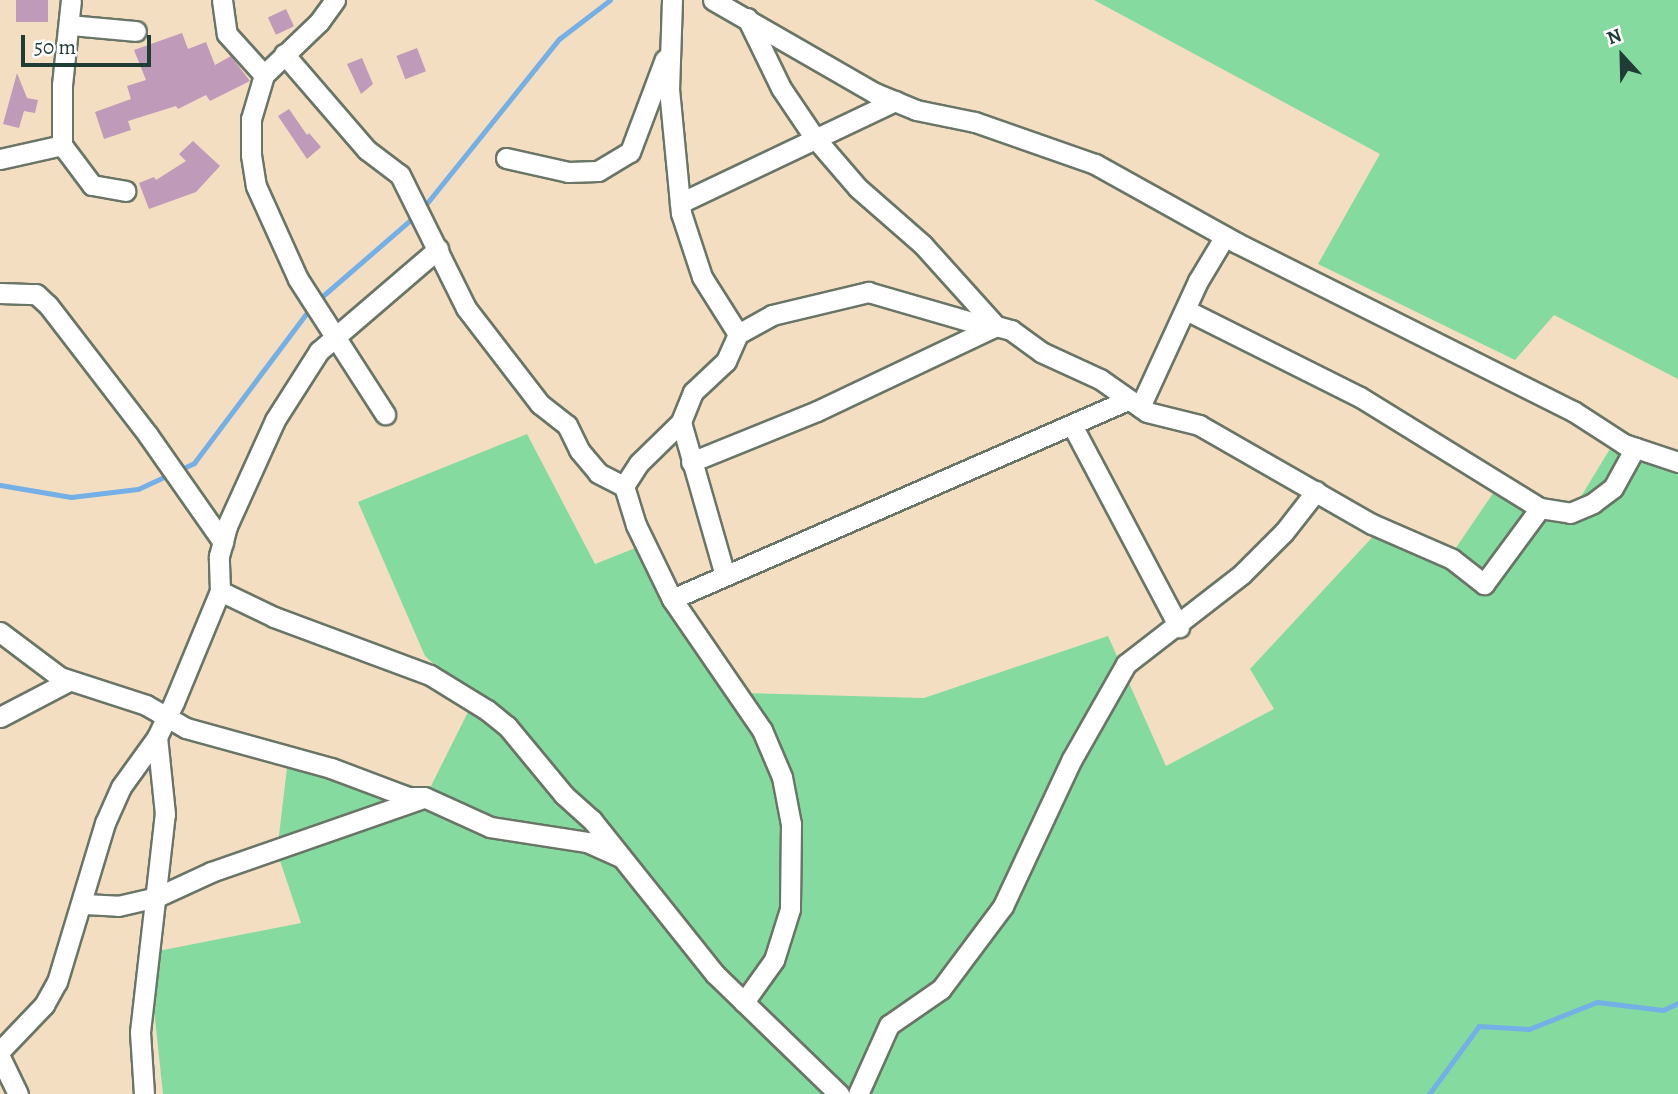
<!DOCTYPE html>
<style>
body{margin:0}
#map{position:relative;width:1678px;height:1094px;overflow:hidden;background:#f3dec2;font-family:Alegreya,serif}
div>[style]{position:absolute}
.green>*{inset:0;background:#85db9f}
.stream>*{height:5px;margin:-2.5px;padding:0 2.5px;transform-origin:2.5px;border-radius:2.5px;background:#74b0e6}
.building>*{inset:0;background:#bf9ab9;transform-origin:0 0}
.roads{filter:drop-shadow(2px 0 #697566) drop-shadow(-2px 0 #697566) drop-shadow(0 2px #697566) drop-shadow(0 -2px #697566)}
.street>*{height:19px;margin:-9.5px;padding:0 9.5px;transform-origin:9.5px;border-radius:9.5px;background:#fff}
span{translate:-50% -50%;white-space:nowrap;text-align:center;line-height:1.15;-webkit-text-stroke:6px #fff;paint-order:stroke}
.north{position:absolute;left:1587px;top:21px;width:70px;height:70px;-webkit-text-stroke:5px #fff;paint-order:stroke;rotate:338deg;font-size:19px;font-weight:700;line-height:28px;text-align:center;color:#1f3d34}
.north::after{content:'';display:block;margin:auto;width:24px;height:32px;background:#1f3d34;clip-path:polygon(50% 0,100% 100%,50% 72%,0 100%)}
.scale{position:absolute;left:21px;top:35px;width:130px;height:32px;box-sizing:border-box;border:4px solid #1f3d34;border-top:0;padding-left:9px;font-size:21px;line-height:24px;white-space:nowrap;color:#1f3d34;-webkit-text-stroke:5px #fff;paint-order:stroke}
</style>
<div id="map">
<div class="green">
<i style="clip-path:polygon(1094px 0,1678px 0,1678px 379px,1554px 315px,1515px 360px,1318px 264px,1380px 154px)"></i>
<i style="clip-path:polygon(527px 434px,595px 564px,643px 545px,742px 693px,924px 698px,1108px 636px,1166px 766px,1274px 709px,1250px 669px,1379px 530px,1451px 555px,1496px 489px,1571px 513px,1616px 439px,1678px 462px,1678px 1094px,163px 1094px,148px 953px,301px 923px,277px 852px,289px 751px,429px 790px,474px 700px,425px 656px,358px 502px)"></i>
</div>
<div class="stream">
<i style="left:423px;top:208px;width:217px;rotate:-51.2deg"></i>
<i style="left:559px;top:39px;width:64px;rotate:-37.4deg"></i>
<i style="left:318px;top:300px;width:130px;rotate:-40.9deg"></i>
<i style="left:0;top:485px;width:72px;rotate:9.6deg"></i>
<i style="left:71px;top:497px;width:67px;rotate:-6.8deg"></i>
<i style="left:138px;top:489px;width:62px;rotate:-24.9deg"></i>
<i style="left:194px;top:463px;width:195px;rotate:-53.1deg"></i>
<i style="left:1429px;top:1094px;width:84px;rotate:-53.7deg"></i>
<i style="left:1479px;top:1026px;width:50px;rotate:3.4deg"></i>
<i style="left:1529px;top:1029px;width:73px;rotate:-21.7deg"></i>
<i style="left:1597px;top:1002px;width:66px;rotate:6.9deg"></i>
<i style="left:1663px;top:1010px;width:17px;rotate:-25deg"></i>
</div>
<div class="building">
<i style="left:16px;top:0;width:32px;height:22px"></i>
<i style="left:286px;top:9px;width:19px;height:20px;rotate:65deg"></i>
<i style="clip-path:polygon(182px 33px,188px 49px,206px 42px,215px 65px,231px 56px,250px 81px,210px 101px,206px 95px,178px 109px,176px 106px,128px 121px,131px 130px,104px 139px,95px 112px,131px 99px,127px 86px,146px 80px,134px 50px)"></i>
<i style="left:417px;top:48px;width:25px;height:22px;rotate:69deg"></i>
<i style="clip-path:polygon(362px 58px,373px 84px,361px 94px,347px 64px)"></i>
<i style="clip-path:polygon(17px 73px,27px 98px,38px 100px,35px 113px,24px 111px,19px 128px,3px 124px)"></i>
<i style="clip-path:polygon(289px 109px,307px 135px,309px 133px,321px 147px,307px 159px,278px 116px)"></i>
<i style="clip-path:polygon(193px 141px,220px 166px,196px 192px,149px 209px,139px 183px,154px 177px,156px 180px,186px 161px,179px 154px)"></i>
</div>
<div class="roads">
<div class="street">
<i style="left:222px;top:0;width:34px;rotate:82deg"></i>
<i style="left:227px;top:34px;width:55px;rotate:47.9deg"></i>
<i style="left:335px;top:0;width:27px;rotate:126deg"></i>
<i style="left:319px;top:22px;width:76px;rotate:136.1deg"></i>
<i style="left:264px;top:75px;width:46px;rotate:106.5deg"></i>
<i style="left:251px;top:119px;width:36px;rotate:90deg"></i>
<i style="left:251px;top:155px;width:31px;rotate:81deg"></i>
<i style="left:256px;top:186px;width:102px;rotate:65.7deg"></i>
<i style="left:298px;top:279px;width:161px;rotate:57.2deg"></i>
<i style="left:672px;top:0;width:89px;rotate:91.9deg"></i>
<i style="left:669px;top:89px;width:125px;rotate:84.5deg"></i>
<i style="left:681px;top:213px;width:67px;rotate:71.8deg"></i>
<i style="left:702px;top:277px;width:67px;rotate:57.7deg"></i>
<i style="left:738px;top:334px;width:30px;rotate:114deg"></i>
<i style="left:726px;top:361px;width:45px;rotate:136.8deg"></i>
<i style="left:693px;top:392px;width:32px;rotate:112deg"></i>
<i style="left:681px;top:422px;width:159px;rotate:74deg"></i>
<i style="left:713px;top:0;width:187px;rotate:29.9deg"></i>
<i style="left:875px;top:93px;width:44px;rotate:22.5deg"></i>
<i style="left:916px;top:110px;width:60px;rotate:11.5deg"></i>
<i style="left:975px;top:122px;width:127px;rotate:19.3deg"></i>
<i style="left:1095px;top:164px;width:162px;rotate:29.1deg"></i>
<i style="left:1237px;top:243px;width:376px;rotate:26.6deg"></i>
<i style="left:1573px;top:411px;width:61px;rotate:32.9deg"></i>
<i style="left:1624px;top:444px;width:57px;rotate:18.4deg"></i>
<i style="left:747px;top:18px;width:78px;rotate:64.1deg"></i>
<i style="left:781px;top:88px;width:59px;rotate:56deg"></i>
<i style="left:814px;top:137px;width:67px;rotate:49.2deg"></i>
<i style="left:858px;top:188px;width:86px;rotate:41.2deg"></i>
<i style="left:923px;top:245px;width:109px;rotate:48deg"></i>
<i style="left:996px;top:326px;width:16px;rotate:15deg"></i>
<i style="left:1011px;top:330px;width:37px;rotate:36deg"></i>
<i style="left:1041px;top:352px;width:65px;rotate:24.6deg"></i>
<i style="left:1100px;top:379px;width:57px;rotate:35.1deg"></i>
<i style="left:1147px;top:412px;width:54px;rotate:14deg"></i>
<i style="left:1199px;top:425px;width:199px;rotate:29.8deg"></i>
<i style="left:1372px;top:524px;width:87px;rotate:23.6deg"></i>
<i style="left:1452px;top:559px;width:41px;rotate:38deg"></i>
<i style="left:1484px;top:584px;width:94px;rotate:-53.6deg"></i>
<i style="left:70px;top:25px;width:66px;rotate:5.2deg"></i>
<i style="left:284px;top:54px;width:127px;rotate:49.2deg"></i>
<i style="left:367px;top:150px;width:41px;rotate:37.1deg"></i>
<i style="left:400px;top:175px;width:148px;rotate:63.6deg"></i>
<i style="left:466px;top:308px;width:121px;rotate:52.4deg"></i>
<i style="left:540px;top:404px;width:34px;rotate:38deg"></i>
<i style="left:567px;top:425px;width:28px;rotate:64deg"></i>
<i style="left:579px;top:450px;width:30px;rotate:50deg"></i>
<i style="left:598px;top:473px;width:29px;rotate:27deg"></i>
<i style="left:62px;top:145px;width:50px;rotate:53.1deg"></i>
<i style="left:92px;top:185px;width:34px;rotate:10deg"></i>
<i style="left:506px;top:158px;width:64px;rotate:12.7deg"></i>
<i style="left:568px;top:172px;width:30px;rotate:-2deg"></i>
<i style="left:598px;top:171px;width:37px;rotate:-31deg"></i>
<i style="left:630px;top:152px;width:99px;rotate:-69.4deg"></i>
<i style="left:0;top:159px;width:64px;rotate:-12.7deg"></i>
<i style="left:62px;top:145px;width:60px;rotate:-90deg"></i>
<i style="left:62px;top:85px;width:85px;rotate:-84deg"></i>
<i style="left:680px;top:203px;width:238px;rotate:-25.4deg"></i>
<i style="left:0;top:293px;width:36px;rotate:2deg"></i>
<i style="left:36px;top:294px;width:16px;rotate:43deg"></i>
<i style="left:48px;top:305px;width:164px;rotate:52.4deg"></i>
<i style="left:148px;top:435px;width:131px;rotate:55deg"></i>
<i style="left:1186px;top:310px;width:195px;rotate:26.6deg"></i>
<i style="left:1360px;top:397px;width:211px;rotate:31.7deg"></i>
<i style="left:1540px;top:508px;width:30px;rotate:9deg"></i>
<i style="left:1570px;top:513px;width:25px;rotate:-23deg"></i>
<i style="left:1593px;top:503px;width:25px;rotate:-37deg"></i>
<i style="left:1613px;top:488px;width:46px;rotate:-61.2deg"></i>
<i style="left:738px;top:334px;width:39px;rotate:-29deg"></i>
<i style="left:772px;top:315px;width:99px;rotate:-13.5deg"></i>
<i style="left:868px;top:292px;width:129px;rotate:16.2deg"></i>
<i style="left:1140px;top:407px;width:139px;rotate:-65.3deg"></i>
<i style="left:1198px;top:281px;width:52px;rotate:-59deg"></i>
<i style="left:1072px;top:425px;width:229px;rotate:62.1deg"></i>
<i style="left:691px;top:462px;width:136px;rotate:-22deg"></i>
<i style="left:817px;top:411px;width:198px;rotate:-25.4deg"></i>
<i style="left:624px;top:486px;width:41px;rotate:72.9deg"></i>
<i style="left:636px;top:525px;width:82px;rotate:64.1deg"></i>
<i style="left:672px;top:599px;width:159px;rotate:55.5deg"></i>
<i style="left:762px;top:730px;width:51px;rotate:66.9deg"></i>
<i style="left:782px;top:777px;width:48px;rotate:79.2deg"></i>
<i style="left:791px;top:824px;width:85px;rotate:90.7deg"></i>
<i style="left:790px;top:909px;width:53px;rotate:107.4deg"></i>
<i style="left:774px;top:960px;width:52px;rotate:125.5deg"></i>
<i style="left:624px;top:486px;width:27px;rotate:-57deg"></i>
<i style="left:639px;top:463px;width:59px;rotate:-44.3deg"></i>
<i style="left:220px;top:591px;width:60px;rotate:25.7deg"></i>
<i style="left:274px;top:617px;width:166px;rotate:20.4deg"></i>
<i style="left:430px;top:675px;width:67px;rotate:31.6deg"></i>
<i style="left:487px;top:710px;width:26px;rotate:39deg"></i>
<i style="left:507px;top:726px;width:89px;rotate:50.4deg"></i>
<i style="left:564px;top:795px;width:38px;rotate:42deg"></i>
<i style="left:592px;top:820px;width:197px;rotate:51.4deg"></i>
<i style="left:715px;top:974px;width:173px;rotate:44.1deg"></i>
<i style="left:672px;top:599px;width:498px;rotate:-23.6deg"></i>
<i style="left:0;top:632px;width:75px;rotate:36.9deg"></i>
<i style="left:60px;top:677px;width:90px;rotate:18deg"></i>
<i style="left:146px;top:705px;width:46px;rotate:29.9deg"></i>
<i style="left:186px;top:728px;width:150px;rotate:15.4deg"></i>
<i style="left:331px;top:768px;width:82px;rotate:20.6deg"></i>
<i style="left:408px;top:797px;width:16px"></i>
<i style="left:424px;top:797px;width:72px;rotate:24.4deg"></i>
<i style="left:490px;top:827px;width:98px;rotate:8.8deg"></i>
<i style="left:587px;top:842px;width:35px;rotate:24deg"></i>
<i style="left:0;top:717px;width:78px;rotate:-27.6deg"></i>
<i style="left:84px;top:904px;width:34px;rotate:3deg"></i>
<i style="left:118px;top:906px;width:40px;rotate:-13deg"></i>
<i style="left:157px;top:897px;width:60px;rotate:-24.8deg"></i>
<i style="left:211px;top:872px;width:222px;rotate:-19.2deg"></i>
<i style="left:0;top:1051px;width:64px;rotate:-46.3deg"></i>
<i style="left:44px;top:1005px;width:26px;rotate:-61deg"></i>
<i style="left:57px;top:982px;width:166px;rotate:-73.2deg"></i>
<i style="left:105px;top:823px;width:39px;rotate:-66deg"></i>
<i style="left:121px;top:787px;width:62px;rotate:-54.2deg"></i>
<i style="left:157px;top:737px;width:39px;rotate:-64deg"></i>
<i style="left:174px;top:702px;width:120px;rotate:-67.5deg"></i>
<i style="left:220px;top:591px;width:35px;rotate:-92deg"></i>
<i style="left:219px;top:556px;width:31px;rotate:-75deg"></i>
<i style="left:227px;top:526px;width:116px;rotate:-65.6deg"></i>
<i style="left:275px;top:420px;width:82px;rotate:-57.5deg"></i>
<i style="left:319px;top:351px;width:157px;rotate:-40.6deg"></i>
<i style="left:0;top:1057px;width:41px;rotate:64.1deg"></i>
<i style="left:144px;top:1094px;width:62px;rotate:-93.7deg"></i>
<i style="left:140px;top:1032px;width:219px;rotate:-83.5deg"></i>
<i style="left:165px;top:814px;width:77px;rotate:-95.9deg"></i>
<i style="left:858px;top:1094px;width:76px;rotate:-65.8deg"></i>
<i style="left:889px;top:1025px;width:63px;rotate:-34.7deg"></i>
<i style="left:941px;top:989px;width:104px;rotate:-53.2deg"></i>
<i style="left:1003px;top:906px;width:162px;rotate:-64.9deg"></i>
<i style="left:1072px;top:759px;width:109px;rotate:-60.4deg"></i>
<i style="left:1126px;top:664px;width:147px;rotate:-37.8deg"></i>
<i style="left:1242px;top:574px;width:59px;rotate:-45deg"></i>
<i style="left:1284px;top:532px;width:52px;rotate:-52deg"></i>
</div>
</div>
<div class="north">N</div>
<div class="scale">50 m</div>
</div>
